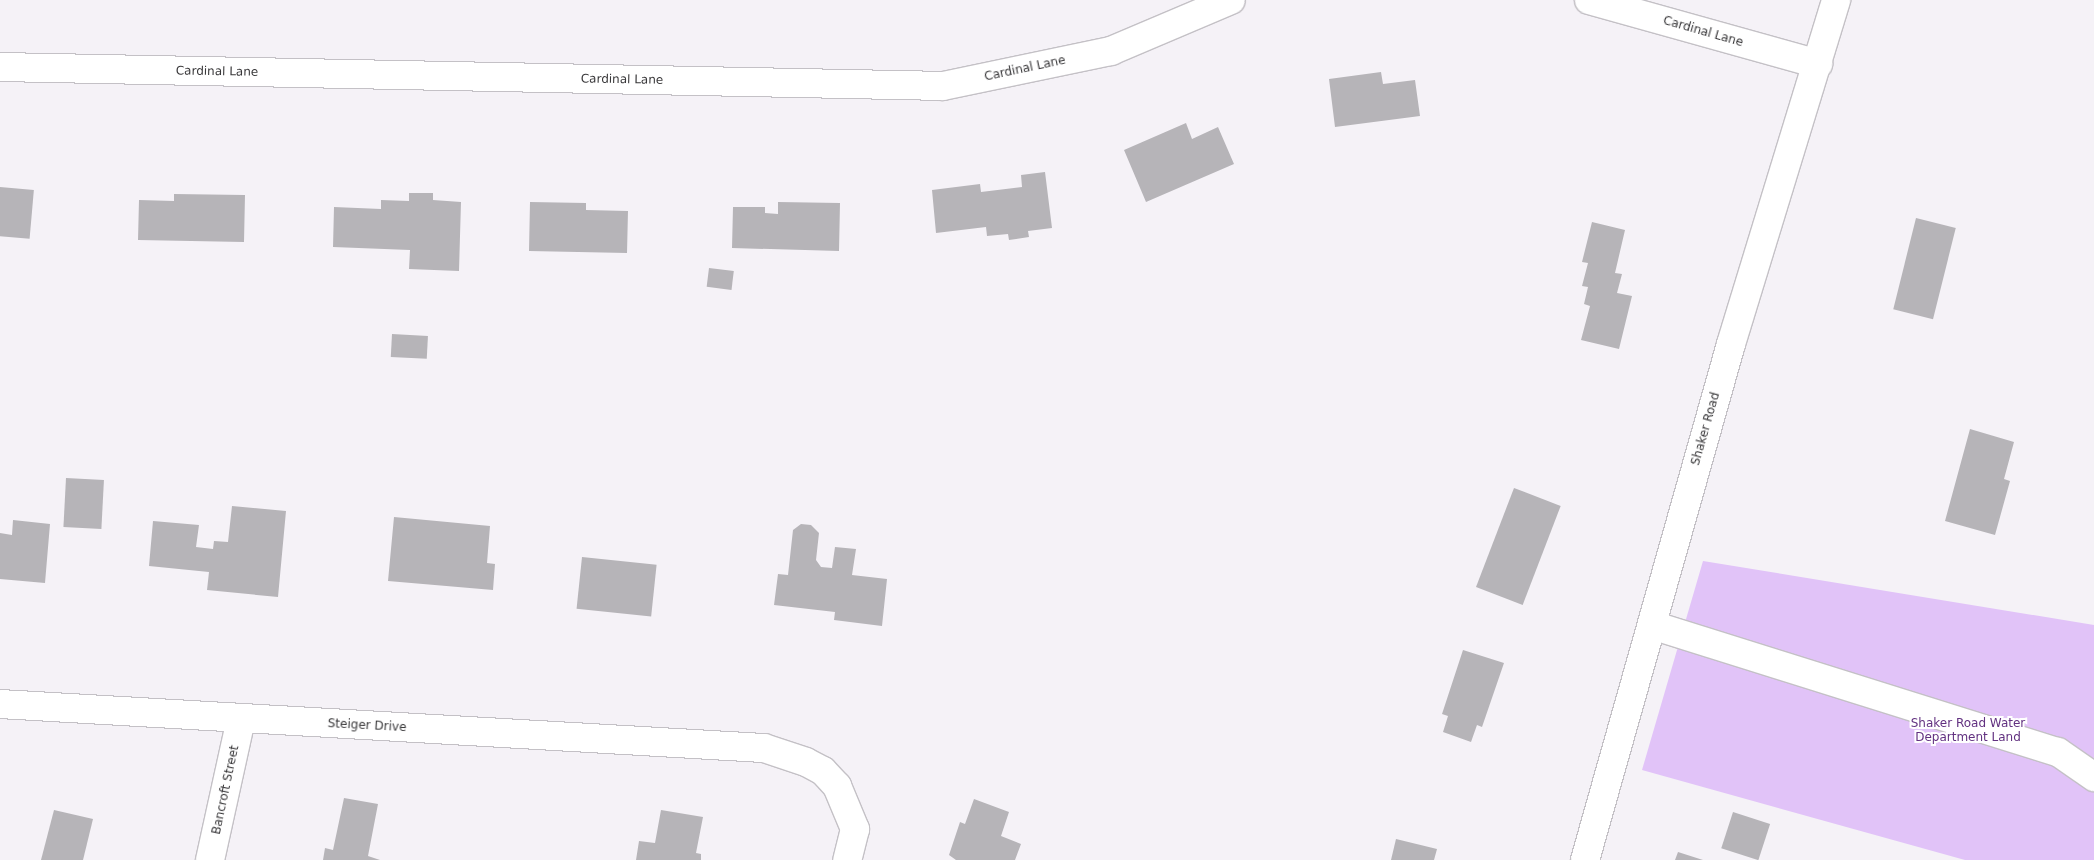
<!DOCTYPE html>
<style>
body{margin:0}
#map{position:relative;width:2094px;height:860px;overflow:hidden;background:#f5f2f7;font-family:"DejaVu Sans",sans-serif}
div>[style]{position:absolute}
.green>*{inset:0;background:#e1c3f8}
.building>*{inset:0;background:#b6b4b8;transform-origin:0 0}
.roads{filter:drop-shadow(1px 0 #c4c1c6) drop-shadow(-1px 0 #c4c1c6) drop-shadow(0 1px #c4c1c6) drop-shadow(0 -1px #c4c1c6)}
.minor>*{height:28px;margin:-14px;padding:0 14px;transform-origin:14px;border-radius:14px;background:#fff}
span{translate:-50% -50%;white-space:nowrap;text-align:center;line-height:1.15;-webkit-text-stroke:4px #fff;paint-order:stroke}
.street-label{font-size:12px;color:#383739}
.park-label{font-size:12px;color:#623180}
</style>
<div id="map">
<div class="green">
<i style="clip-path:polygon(1703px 561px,2094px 625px,2094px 860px,1965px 860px,1642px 770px)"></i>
</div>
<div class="building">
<i style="clip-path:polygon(1381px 72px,1383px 84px,1415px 80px,1420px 116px,1335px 127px,1329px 79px)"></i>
<i style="clip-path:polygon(1186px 123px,1192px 139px,1218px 127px,1234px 164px,1146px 202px,1124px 150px)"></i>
<i style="clip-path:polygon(1045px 172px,1052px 228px,1028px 231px,1029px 237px,1009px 240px,1008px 234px,987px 236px,986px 227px,936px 233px,932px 190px,980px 184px,981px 192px,1022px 187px,1021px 175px)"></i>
<i style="left:0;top:187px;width:34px;height:49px;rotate:5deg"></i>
<i style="clip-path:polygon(409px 193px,433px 193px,433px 200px,461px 202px,459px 271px,409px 269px,410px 250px,333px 247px,334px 207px,381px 209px,381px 200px,409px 201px)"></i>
<i style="clip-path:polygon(174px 194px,245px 195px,244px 242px,138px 240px,139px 200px,174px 201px)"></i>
<i style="clip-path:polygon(530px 202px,586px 203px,586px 210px,628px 211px,627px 253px,529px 251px)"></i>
<i style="clip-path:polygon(778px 202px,840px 203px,839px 251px,732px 248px,733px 207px,765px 207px,765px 213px,778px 214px)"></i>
<i style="left:1916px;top:218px;width:41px;height:94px;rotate:14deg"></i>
<i style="clip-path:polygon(1592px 222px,1625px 230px,1615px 273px,1622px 274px,1617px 293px,1632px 296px,1619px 349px,1581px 340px,1590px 306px,1584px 304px,1588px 287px,1582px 286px,1588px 263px,1582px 262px)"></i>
<i style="left:709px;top:268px;width:25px;height:19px;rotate:7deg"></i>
<i style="left:392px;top:334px;width:36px;height:23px;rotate:3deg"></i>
<i style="clip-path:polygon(1970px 429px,2014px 442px,2004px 479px,2010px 481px,1995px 535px,1945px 521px)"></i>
<i style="left:66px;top:478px;width:38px;height:49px;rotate:3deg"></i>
<i style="left:1514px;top:488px;width:50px;height:106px;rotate:21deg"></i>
<i style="clip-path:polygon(232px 506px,286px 511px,278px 597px,207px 590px,209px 572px,149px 566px,153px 521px,199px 525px,196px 547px,213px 549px,214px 541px,228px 542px)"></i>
<i style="clip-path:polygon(394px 517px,490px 526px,487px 563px,495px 564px,493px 590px,388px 581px)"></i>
<i style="clip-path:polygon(13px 520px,50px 524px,45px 583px,0 579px,0 533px,12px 535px)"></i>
<i style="clip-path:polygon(801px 524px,811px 525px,819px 533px,816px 560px,821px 567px,832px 568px,835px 547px,856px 549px,852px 575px,887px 579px,882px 626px,834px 620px,835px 612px,774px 605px,778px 574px,788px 575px,793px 530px)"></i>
<i style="left:582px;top:557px;width:75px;height:52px;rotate:6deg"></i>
<i style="clip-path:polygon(1463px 650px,1504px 663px,1482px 727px,1477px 725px,1471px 742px,1443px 732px,1448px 716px,1442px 714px)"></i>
<i style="clip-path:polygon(344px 798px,378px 804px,368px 856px,380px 860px,323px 860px,325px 848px,333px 850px)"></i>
<i style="clip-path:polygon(974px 799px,1009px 812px,1001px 836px,1021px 844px,1015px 860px,956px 860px,949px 855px,960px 822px,965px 824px)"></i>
<i style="clip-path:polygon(54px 810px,93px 819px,83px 860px,41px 860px)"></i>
<i style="clip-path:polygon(661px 810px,703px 817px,696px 853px,701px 854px,701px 860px,636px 860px,639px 841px,655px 843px)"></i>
<i style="left:1733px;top:812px;width:39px;height:38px;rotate:18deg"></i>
<i style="clip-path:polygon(1396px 839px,1437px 849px,1434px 860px,1391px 860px)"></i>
<i style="clip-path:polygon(1678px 852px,1703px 860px,1675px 860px)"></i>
</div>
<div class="roads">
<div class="minor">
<i style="left:1589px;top:0;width:238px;rotate:15.6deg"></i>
<i style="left:0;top:67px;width:943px;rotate:1.15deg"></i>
<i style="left:943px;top:86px;width:172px;rotate:-11.8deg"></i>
<i style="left:1111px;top:51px;width:130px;rotate:-23deg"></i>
<i style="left:1652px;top:625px;width:425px;rotate:17.4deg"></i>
<i style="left:2058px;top:752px;width:44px;rotate:34.8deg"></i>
<i style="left:0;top:704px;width:765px;rotate:3.3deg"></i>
<i style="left:764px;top:748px;width:44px;rotate:18.4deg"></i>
<i style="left:806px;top:762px;width:19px;rotate:28deg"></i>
<i style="left:823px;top:771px;width:21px;rotate:47deg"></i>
<i style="left:837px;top:786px;width:47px;rotate:67.3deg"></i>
<i style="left:855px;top:829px;width:32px;rotate:104deg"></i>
<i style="left:210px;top:860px;width:144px;rotate:-77.6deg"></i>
<i style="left:1585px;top:860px;width:536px;rotate:-74.2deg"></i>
<i style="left:1731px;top:344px;width:360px;rotate:-73deg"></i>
</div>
</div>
<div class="street-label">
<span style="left:1703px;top:32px;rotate:16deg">Cardinal Lane</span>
<span style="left:1025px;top:69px;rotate:-12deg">Cardinal Lane</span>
<span style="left:217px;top:72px;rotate:1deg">Cardinal Lane</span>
<span style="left:622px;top:80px;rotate:1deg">Cardinal Lane</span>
<span style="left:1706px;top:429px;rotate:-74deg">Shaker Road</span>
<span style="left:367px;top:726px;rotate:3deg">Steiger Drive</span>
<span style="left:226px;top:790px;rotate:-78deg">Bancroft Street</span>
</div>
<div class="park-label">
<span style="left:1968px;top:731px">Shaker Road Water<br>Department Land</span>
</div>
</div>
